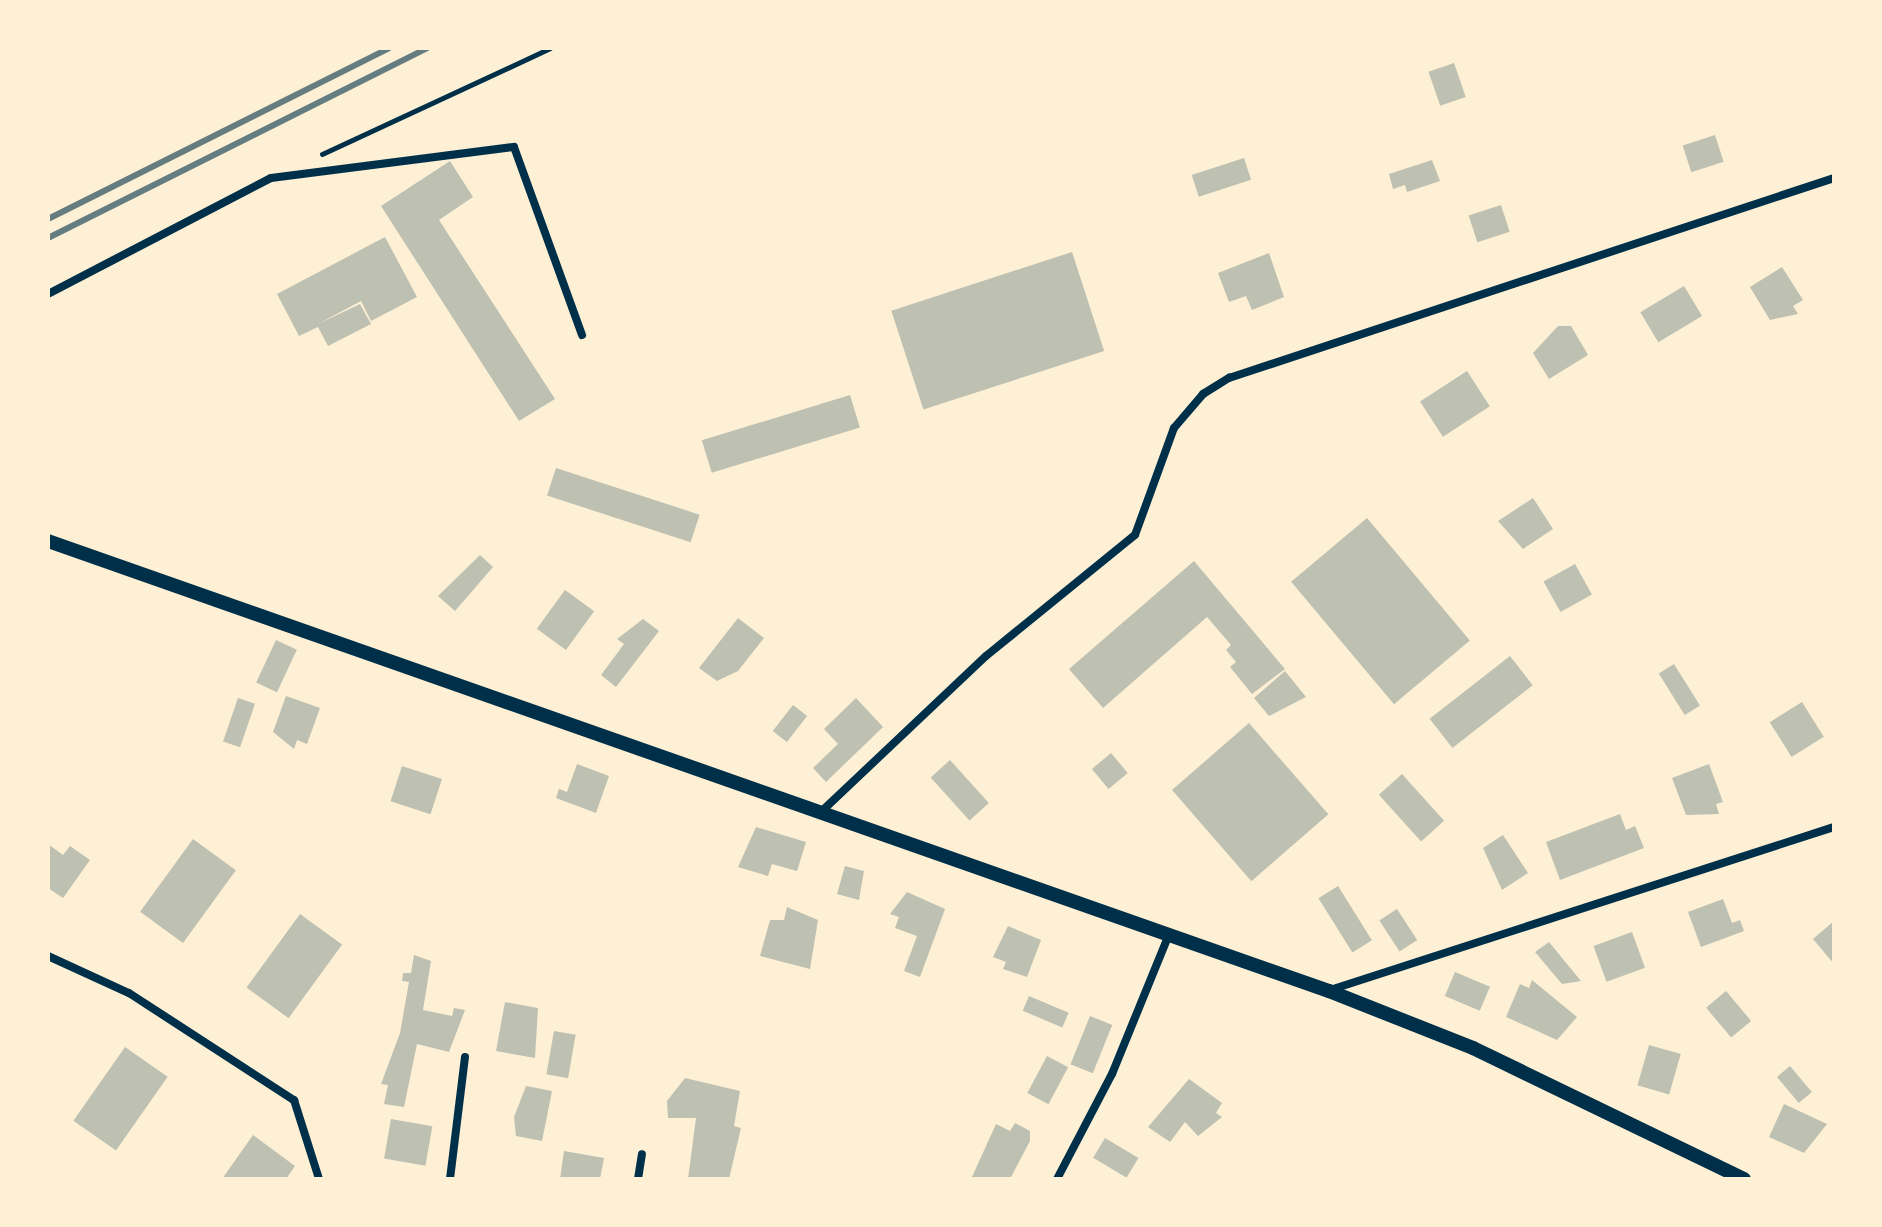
<!DOCTYPE html>
<style>
body{margin:0}
#map{position:relative;width:1882px;height:1227px;overflow:hidden;background:#fdf0d5;font-family:Barlow,sans-serif}
div>[style]{position:absolute}
.building>*{inset:0;background:#bec0b2;transform-origin:0 0}
.path>*{height:5px;margin:-2.5px;padding:0 2.5px;transform-origin:2.5px;border-radius:2.5px;background:#003049}
.minor>*{height:8px;margin:-4px;padding:0 4px;transform-origin:4px;border-radius:4px;background:#003049}
.tertiary>*{height:14px;margin:-7px;padding:0 7px;transform-origin:7px;border-radius:7px;background:#003049}
.rail>*{height:6px;margin:-3px;padding:0 3px;transform-origin:3px;border-radius:3px;background:#657d81}
span{translate:-50% -50%;white-space:nowrap;text-align:center;line-height:1.15;-webkit-text-stroke:8px #fdf0d5;paint-order:stroke}
.frame{position:absolute;inset:0;border:50px solid #fdf0d5;pointer-events:none}
</style>
<div id="map">
<div class="building">
<i style="left:1454px;top:63px;width:36px;height:27px;rotate:71deg"></i>
<i style="left:1715px;top:135px;width:28px;height:34px;rotate:72deg"></i>
<i style="left:1244px;top:158px;width:23px;height:55px;rotate:72deg"></i>
<i style="clip-path:polygon(1432px 160px,1440px 181px,1407px 192px,1405px 185px,1393px 189px,1389px 174px)"></i>
<i style="clip-path:polygon(450px 161px,473px 197px,439px 220px,555px 399px,519px 421px,381px 206px)"></i>
<i style="left:1501px;top:205px;width:28px;height:34px;rotate:72deg"></i>
<i style="clip-path:polygon(385px 237px,417px 297px,371px 321px,361px 301px,318px 324px,360px 304px,371px 324px,328px 346px,318px 327px,299px 336px,277px 294px)"></i>
<i style="left:1072px;top:252px;width:104px;height:190px;rotate:72deg"></i>
<i style="clip-path:polygon(1269px 253px,1284px 297px,1252px 310px,1246px 296px,1229px 302px,1218px 273px)"></i>
<i style="clip-path:polygon(1782px 267px,1803px 300px,1793px 306px,1798px 314px,1770px 320px,1750px 287px)"></i>
<i style="left:1684px;top:286px;width:35px;height:51px;rotate:59deg"></i>
<i style="clip-path:polygon(1558px 326px,1571px 326px,1588px 355px,1549px 379px,1533px 353px)"></i>
<i style="left:1467px;top:371px;width:42px;height:56px;rotate:57deg"></i>
<i style="left:850px;top:395px;width:34px;height:155px;rotate:73deg"></i>
<i style="left:556px;top:468px;width:151px;height:29px;rotate:18deg"></i>
<i style="clip-path:polygon(1533px 498px,1553px 529px,1523px 549px,1498px 521px)"></i>
<i style="left:1367px;top:518px;width:160px;height:99px;rotate:50deg"></i>
<i style="clip-path:polygon(480px 555px,493px 567px,455px 611px,438px 596px)"></i>
<i style="clip-path:polygon(1194px 561px,1285px 669px,1252px 694px,1230px 667px,1236px 662px,1226px 650px,1231px 645px,1207px 617px,1103px 708px,1069px 669px)"></i>
<i style="left:1575px;top:564px;width:35px;height:36px;rotate:61deg"></i>
<i style="left:565px;top:590px;width:36px;height:48px;rotate:36deg"></i>
<i style="clip-path:polygon(738px 618px,764px 638px,738px 671px,717px 681px,699px 668px)"></i>
<i style="clip-path:polygon(643px 619px,659px 631px,616px 687px,601px 675px,624px 644px,617px 639px)"></i>
<i style="left:276px;top:640px;width:23px;height:47px;rotate:25deg"></i>
<i style="left:1510px;top:656px;width:37px;height:102px;rotate:52deg"></i>
<i style="left:1674px;top:664px;width:49px;height:18px;rotate:58deg"></i>
<i style="clip-path:polygon(1285px 671px,1306px 697px,1269px 716px,1254px 698px)"></i>
<i style="clip-path:polygon(286px 696px,320px 708px,307px 744px,297px 740px,294px 749px,273px 732px)"></i>
<i style="left:238px;top:698px;width:18px;height:46px;rotate:19deg"></i>
<i style="clip-path:polygon(856px 698px,883px 727px,826px 782px,813px 768px,838px 744px,824px 729px)"></i>
<i style="left:1802px;top:702px;width:41px;height:38px;rotate:58deg"></i>
<i style="left:793px;top:705px;width:18px;height:33px;rotate:38deg"></i>
<i style="left:1249px;top:723px;width:121px;height:102px;rotate:49deg"></i>
<i style="left:1111px;top:753px;width:26px;height:25px;rotate:50deg"></i>
<i style="left:950px;top:760px;width:58px;height:26px;rotate:48deg"></i>
<i style="clip-path:polygon(577px 764px,609px 776px,596px 813px,556px 798px,559px 789px,567px 792px)"></i>
<i style="clip-path:polygon(1709px 764px,1723px 802px,1716px 804px,1719px 814px,1686px 815px,1672px 778px)"></i>
<i style="left:402px;top:766px;width:42px;height:37px;rotate:18deg"></i>
<i style="left:1402px;top:774px;width:63px;height:31px;rotate:48deg"></i>
<i style="clip-path:polygon(1620px 814px,1626px 830px,1635px 826px,1644px 848px,1560px 880px,1546px 842px)"></i>
<i style="clip-path:polygon(756px 827px,806px 842px,797px 871px,772px 864px,768px 876px,738px 867px)"></i>
<i style="clip-path:polygon(1503px 835px,1528px 873px,1502px 890px,1483px 848px)"></i>
<i style="left:193px;top:839px;width:53px;height:90px;rotate:36deg"></i>
<i style="clip-path:polygon(48px 844px,63px 855px,70px 846px,90px 860px,63px 898px,48px 888px)"></i>
<i style="clip-path:polygon(845px 866px,864px 871px,859px 900px,837px 894px)"></i>
<i style="left:1338px;top:886px;width:64px;height:23px;rotate:58deg"></i>
<i style="clip-path:polygon(907px 892px,945px 909px,920px 977px,904px 971px,917px 936px,895px 928px,899px 917px,890px 914px)"></i>
<i style="clip-path:polygon(1723px 899px,1732px 923px,1740px 920px,1744px 931px,1701px 947px,1688px 912px)"></i>
<i style="clip-path:polygon(787px 907px,818px 920px,810px 969px,760px 956px,770px 920px,784px 920px)"></i>
<i style="left:1397px;top:909px;width:37px;height:21px;rotate:57deg"></i>
<i style="left:300px;top:914px;width:52px;height:91px;rotate:36deg"></i>
<i style="clip-path:polygon(1834px 921px,1834px 964px,1813px 939px)"></i>
<i style="clip-path:polygon(1008px 926px,1041px 940px,1027px 977px,1003px 969px,1006px 962px,993px 957px)"></i>
<i style="left:1632px;top:932px;width:38px;height:41px;rotate:70deg"></i>
<i style="clip-path:polygon(1549px 942px,1581px 981px,1562px 984px,1535px 952px)"></i>
<i style="clip-path:polygon(414px 955px,431px 961px,423px 1010px,452px 1016px,454px 1008px,465px 1010px,449px 1052px,417px 1044px,404px 1107px,384px 1104px,388px 1085px,381px 1084px,400px 1033px,409px 982px,402px 981px,403px 973px,411px 973px)"></i>
<i style="left:1455px;top:972px;width:38px;height:26px;rotate:23deg"></i>
<i style="clip-path:polygon(1532px 980px,1577px 1017px,1557px 1040px,1506px 1017px,1520px 984px,1529px 988px)"></i>
<i style="left:1726px;top:991px;width:39px;height:26px;rotate:50deg"></i>
<i style="left:1029px;top:996px;width:43px;height:16px;rotate:23deg"></i>
<i style="clip-path:polygon(505px 1002px,538px 1008px,535px 1058px,496px 1051px)"></i>
<i style="left:1090px;top:1016px;width:24px;height:52px;rotate:22deg"></i>
<i style="left:554px;top:1031px;width:22px;height:44px;rotate:10deg"></i>
<i style="left:1649px;top:1045px;width:33px;height:42px;rotate:16deg"></i>
<i style="left:125px;top:1047px;width:52px;height:90px;rotate:35deg"></i>
<i style="left:1047px;top:1056px;width:24px;height:42px;rotate:28deg"></i>
<i style="left:1790px;top:1066px;width:34px;height:17px;rotate:50deg"></i>
<i style="clip-path:polygon(685px 1078px,740px 1091px,734px 1126px,741px 1128px,729px 1179px,688px 1179px,696px 1118px,668px 1118px,667px 1101px)"></i>
<i style="clip-path:polygon(1189px 1079px,1222px 1103px,1216px 1113px,1222px 1117px,1198px 1136px,1185px 1122px,1170px 1142px,1148px 1127px)"></i>
<i style="clip-path:polygon(526px 1086px,552px 1091px,542px 1141px,516px 1136px,514px 1117px)"></i>
<i style="clip-path:polygon(1784px 1104px,1827px 1124px,1804px 1153px,1769px 1137px)"></i>
<i style="left:391px;top:1119px;width:42px;height:40px;rotate:10deg"></i>
<i style="clip-path:polygon(1015px 1123px,1030px 1131px,1030px 1141px,1010px 1179px,972px 1177px,996px 1124px,1010px 1131px)"></i>
<i style="clip-path:polygon(253px 1135px,295px 1166px,286px 1179px,222px 1179px)"></i>
<i style="left:1105px;top:1138px;width:39px;height:23px;rotate:31deg"></i>
<i style="clip-path:polygon(564px 1151px,604px 1158px,600px 1179px,560px 1179px)"></i>
</div>
<div class="path">
<i style="left:322px;top:154px;width:251px;rotate:-24.9deg"></i>
</div>
<div class="minor">
<i style="left:48px;top:294px;width:251px;rotate:-27.5deg"></i>
<i style="left:271px;top:178px;width:245px;rotate:-7.3deg"></i>
<i style="left:514px;top:147px;width:200px;rotate:70.1deg"></i>
<i style="left:823px;top:810px;width:224px;rotate:-43.4deg"></i>
<i style="left:986px;top:656px;width:192px;rotate:-39.1deg"></i>
<i style="left:1135px;top:535px;width:114px;rotate:-70deg"></i>
<i style="left:1174px;top:428px;width:45px;rotate:-49.5deg"></i>
<i style="left:1203px;top:394px;width:31px;rotate:-32deg"></i>
<i style="left:1229px;top:378px;width:637px;rotate:-18.29deg"></i>
<i style="left:48px;top:956px;width:89px;rotate:24.6deg"></i>
<i style="left:129px;top:993px;width:197px;rotate:33deg"></i>
<i style="left:294px;top:1100px;width:83px;rotate:72.4deg"></i>
<i style="left:1330px;top:990px;width:530px;rotate:-17.92deg"></i>
<i style="left:450px;top:1179px;width:123px;rotate:-83deg"></i>
<i style="left:638px;top:1179px;width:25px;rotate:-81deg"></i>
<i style="left:1057px;top:1179px;width:119px;rotate:-62.4deg"></i>
<i style="left:1112px;top:1074px;width:151px;rotate:-67.8deg"></i>
</div>
<div class="tertiary">
<i style="left:48px;top:541px;width:1358px;rotate:19.36deg"></i>
<i style="left:1329px;top:991px;width:155px;rotate:21.6deg"></i>
<i style="left:1473px;top:1048px;width:301px;rotate:25.8deg"></i>
</div>
<div class="rail">
<i style="left:48px;top:219px;width:381px;rotate:-26.6deg"></i>
<i style="left:48px;top:238px;width:424px;rotate:-26.6deg"></i>
</div>
<div class="frame"></div>
</div>
